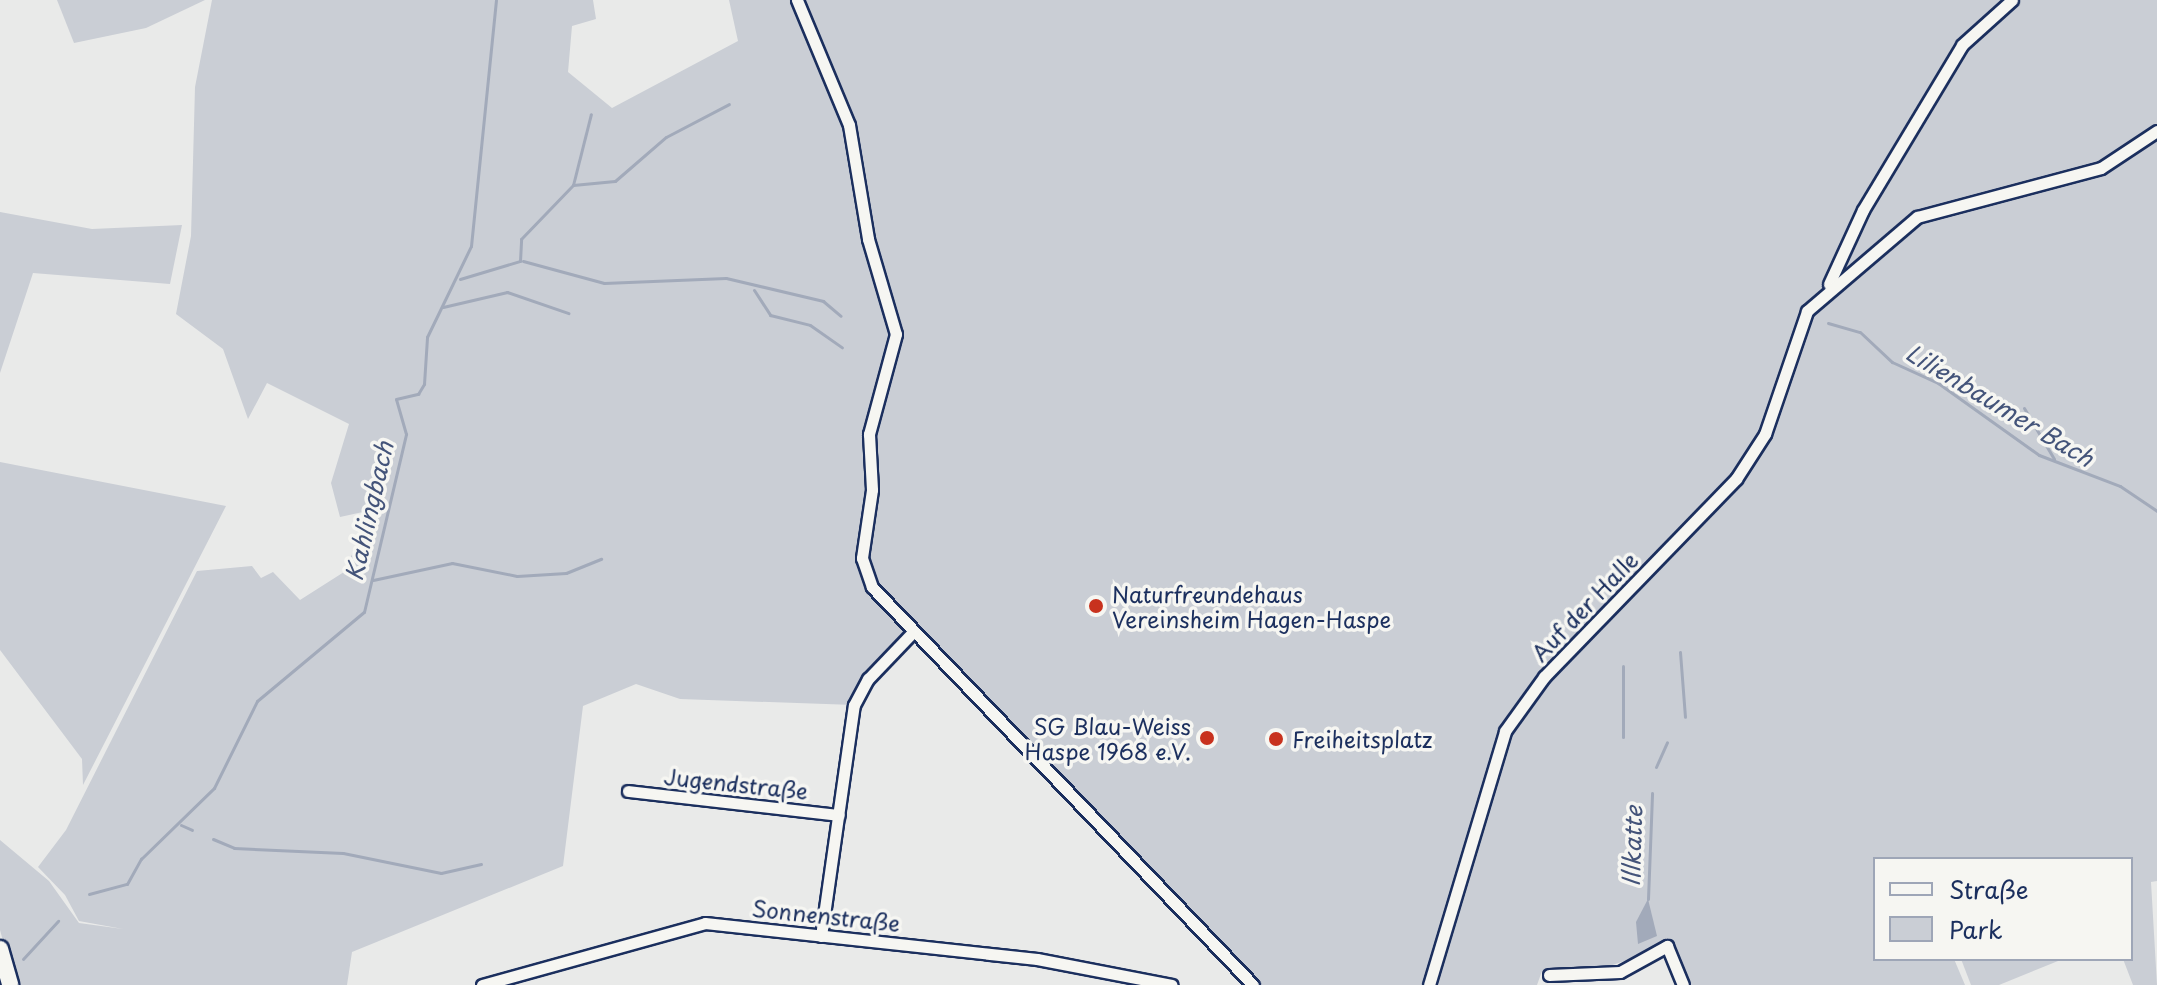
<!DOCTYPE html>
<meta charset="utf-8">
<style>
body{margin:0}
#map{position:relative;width:2157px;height:985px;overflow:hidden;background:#e9eae9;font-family:"Playpen Sans",sans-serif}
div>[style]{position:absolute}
.green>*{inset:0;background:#caced5}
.water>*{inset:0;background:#a2aaba}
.stream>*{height:3px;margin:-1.5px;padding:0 1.5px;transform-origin:1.5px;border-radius:1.5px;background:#a2aaba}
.roads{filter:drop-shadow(2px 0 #1b2f5e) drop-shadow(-2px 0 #1b2f5e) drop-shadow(0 2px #1b2f5e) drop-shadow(0 -2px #1b2f5e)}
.minor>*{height:11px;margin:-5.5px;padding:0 5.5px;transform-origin:5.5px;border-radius:5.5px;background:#f6f6f2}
.secondary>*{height:16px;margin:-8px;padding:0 8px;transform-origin:8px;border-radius:8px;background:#f6f6f2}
.dots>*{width:22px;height:22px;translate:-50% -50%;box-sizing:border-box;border:4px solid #f6f6f2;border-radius:50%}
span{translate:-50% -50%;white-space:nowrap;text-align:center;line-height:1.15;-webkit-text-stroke:7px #f6f6f2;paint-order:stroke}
.poi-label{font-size:22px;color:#1b2f5e}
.left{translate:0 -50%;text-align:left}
.right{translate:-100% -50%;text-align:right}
.street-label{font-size:22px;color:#1b2f5e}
.water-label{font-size:24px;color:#44547a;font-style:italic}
.legend{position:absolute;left:1873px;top:857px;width:260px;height:104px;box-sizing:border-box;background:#f6f6f2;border:2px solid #9ea6b7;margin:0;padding:10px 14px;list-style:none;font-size:24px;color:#1b2f5e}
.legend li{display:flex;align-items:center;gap:16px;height:40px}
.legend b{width:40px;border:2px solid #9ea6b7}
</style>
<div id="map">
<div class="green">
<i style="clip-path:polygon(57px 0,205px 0,146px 28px,74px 43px)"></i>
<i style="clip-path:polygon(212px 0,593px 0,596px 19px,572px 26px,568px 72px,612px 108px,738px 41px,729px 0,2157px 0,2157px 881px,2151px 882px,2157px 985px,2133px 985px,2123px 959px,2131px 959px,2131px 859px,1875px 859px,1875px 959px,1954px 959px,1965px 985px,1686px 985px,1676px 954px,1639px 956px,1589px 973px,1542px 971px,1537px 985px,1262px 985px,911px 634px,854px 705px,680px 699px,636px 684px,583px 706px,563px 866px,352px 952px,347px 985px,15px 985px,0 930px,0 840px,49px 881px,79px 923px,123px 929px,79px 921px,65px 895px,38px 867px,66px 830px,197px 571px,252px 566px,261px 578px,273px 572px,300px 600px,344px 572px,372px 510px,340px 517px,331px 483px,349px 424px,267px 383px,248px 419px,223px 349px,176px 314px,191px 236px,195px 87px)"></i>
<i style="clip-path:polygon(0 212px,92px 229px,182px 225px,170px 284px,33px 273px,0 373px)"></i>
<i style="clip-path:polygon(0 462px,226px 506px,83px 785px,82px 759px,0 650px)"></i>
<i style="clip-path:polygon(1961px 959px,2063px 959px,1999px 985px,1971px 985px)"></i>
</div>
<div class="water">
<i style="clip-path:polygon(1648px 899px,1657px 936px,1638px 944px,1636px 922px)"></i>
</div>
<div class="stream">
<i style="left:573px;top:185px;width:73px;rotate:-75.8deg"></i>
<i style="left:523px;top:261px;width:84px;rotate:15.2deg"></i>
<i style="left:604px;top:283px;width:122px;rotate:-2.3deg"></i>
<i style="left:726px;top:278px;width:100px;rotate:13.3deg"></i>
<i style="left:823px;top:301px;width:23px;rotate:40deg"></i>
<i style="left:460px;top:279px;width:63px;rotate:-16.7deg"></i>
<i style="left:520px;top:261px;width:22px;rotate:-87deg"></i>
<i style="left:521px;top:239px;width:75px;rotate:-46.1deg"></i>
<i style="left:573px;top:185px;width:42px;rotate:-5.4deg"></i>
<i style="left:615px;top:181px;width:67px;rotate:-40.8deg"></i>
<i style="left:666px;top:137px;width:71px;rotate:-27.6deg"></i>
<i style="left:754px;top:290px;width:30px;rotate:57deg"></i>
<i style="left:770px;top:315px;width:41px;rotate:14deg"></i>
<i style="left:810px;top:325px;width:39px;rotate:35deg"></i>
<i style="left:443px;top:307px;width:66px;rotate:-13.2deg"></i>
<i style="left:507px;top:292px;width:65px;rotate:19deg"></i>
<i style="left:1828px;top:323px;width:33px;rotate:16deg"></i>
<i style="left:1860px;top:332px;width:44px;rotate:43.2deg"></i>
<i style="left:1892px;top:362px;width:51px;rotate:24.5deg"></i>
<i style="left:1938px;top:383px;width:124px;rotate:35.5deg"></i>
<i style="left:2039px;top:455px;width:87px;rotate:20.9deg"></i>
<i style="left:2120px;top:486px;width:45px;rotate:34deg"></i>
<i style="left:2024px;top:408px;width:59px;rotate:59.5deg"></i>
<i style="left:373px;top:580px;width:81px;rotate:-12.1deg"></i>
<i style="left:452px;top:563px;width:66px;rotate:11.3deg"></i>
<i style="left:517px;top:576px;width:49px;rotate:-3.5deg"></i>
<i style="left:566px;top:573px;width:38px;rotate:-22deg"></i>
<i style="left:1680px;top:652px;width:65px;rotate:85.6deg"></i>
<i style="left:1623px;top:666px;width:71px;rotate:90deg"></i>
<i style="left:1656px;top:767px;width:27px;rotate:-66deg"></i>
<i style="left:181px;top:825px;width:12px;rotate:24deg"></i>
<i style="left:213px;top:839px;width:23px;rotate:23deg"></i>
<i style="left:234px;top:848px;width:109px;rotate:2.6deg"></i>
<i style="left:343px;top:853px;width:100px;rotate:11.5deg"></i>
<i style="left:441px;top:873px;width:41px;rotate:-12.7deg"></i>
<i style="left:89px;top:894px;width:39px;rotate:-15deg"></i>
<i style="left:127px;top:884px;width:29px;rotate:-61deg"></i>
<i style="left:141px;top:859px;width:102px;rotate:-44.2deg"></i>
<i style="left:214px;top:788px;width:97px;rotate:-63.7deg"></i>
<i style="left:257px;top:701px;width:139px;rotate:-39.8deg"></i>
<i style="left:364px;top:612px;width:183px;rotate:-76.7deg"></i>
<i style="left:406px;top:434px;width:36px;rotate:-106deg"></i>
<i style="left:396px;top:399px;width:23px;rotate:-13deg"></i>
<i style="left:418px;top:394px;width:12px;rotate:-59deg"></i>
<i style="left:424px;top:384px;width:47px;rotate:-86.3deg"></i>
<i style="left:427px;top:337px;width:101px;rotate:-64.2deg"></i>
<i style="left:471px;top:246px;width:247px;rotate:-84.2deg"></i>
<i style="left:1648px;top:899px;width:106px;rotate:-87.8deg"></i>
<i style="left:23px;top:959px;width:52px;rotate:-47.4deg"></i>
</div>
<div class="roads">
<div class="minor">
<i style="left:797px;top:0;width:135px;rotate:67.4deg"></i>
<i style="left:849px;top:125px;width:116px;rotate:80.5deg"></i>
<i style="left:868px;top:239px;width:99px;rotate:73.6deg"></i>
<i style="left:896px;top:334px;width:104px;rotate:105.1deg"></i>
<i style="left:869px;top:434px;width:56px;rotate:86.9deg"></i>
<i style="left:872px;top:490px;width:69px;rotate:98.4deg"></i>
<i style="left:862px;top:558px;width:31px;rotate:71deg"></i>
<i style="left:872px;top:587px;width:551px;rotate:46.25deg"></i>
<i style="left:1829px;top:284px;width:81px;rotate:-65.3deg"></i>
<i style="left:1863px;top:210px;width:192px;rotate:-59deg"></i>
<i style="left:1962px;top:45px;width:67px;rotate:-42deg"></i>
<i style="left:628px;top:791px;width:212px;rotate:6.5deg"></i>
<i style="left:821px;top:936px;width:233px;rotate:-81.9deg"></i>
<i style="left:854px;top:705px;width:30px;rotate:-62deg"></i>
<i style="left:868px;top:679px;width:62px;rotate:-46.3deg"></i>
<i style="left:1549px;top:975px;width:71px;rotate:-2.4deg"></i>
<i style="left:1620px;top:972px;width:54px;rotate:-29deg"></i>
<i style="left:1667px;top:946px;width:42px;rotate:67.7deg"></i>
<i style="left:482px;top:985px;width:231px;rotate:-15.5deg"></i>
<i style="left:705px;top:923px;width:334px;rotate:6.2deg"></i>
<i style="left:1037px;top:959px;width:137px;rotate:10.9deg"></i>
<i style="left:1429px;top:985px;width:265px;rotate:-73.3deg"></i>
<i style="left:1505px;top:731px;width:67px;rotate:-54.2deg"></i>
<i style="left:1544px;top:677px;width:276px;rotate:-45.9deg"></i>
<i style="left:1736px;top:479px;width:54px;rotate:-57.2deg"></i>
<i style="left:1765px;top:434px;width:130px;rotate:-71.1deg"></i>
<i style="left:1807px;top:311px;width:145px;rotate:-40.5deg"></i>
<i style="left:1917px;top:217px;width:190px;rotate:-14.9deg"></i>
<i style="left:2101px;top:168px;width:67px;rotate:-33.5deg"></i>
</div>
<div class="secondary">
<i style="left:0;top:949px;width:37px;rotate:74deg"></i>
</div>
</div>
<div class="dots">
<i style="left:1096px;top:606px;background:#c8321e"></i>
<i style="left:1207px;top:738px;background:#c8321e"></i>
<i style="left:1276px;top:739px;background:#c8321e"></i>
</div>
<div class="poi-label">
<span class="left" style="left:1112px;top:606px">Naturfreundehaus<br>Vereinsheim Hagen-Haspe</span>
<span class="right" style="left:1191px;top:738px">SG Blau-Weiss<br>Haspe 1968 e.V.</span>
<span class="left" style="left:1292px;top:739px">Freiheitsplatz</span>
</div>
<div class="street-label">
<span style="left:1584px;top:606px;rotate:-46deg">Auf der Halle</span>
<span style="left:736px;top:783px;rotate:6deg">Jugendstraße</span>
<span style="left:826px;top:915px;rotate:6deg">Sonnenstraße</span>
</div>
<div class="water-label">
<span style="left:2000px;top:405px;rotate:31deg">Lilienbaumer Bach</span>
<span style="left:369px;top:511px;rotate:-77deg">Kahlingbach</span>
<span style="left:1632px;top:846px;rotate:-88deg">Illkatte</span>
</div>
<ul class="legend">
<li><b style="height:10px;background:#f6f6f2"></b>Straße</li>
<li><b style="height:22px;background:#caced5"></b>Park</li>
</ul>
</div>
